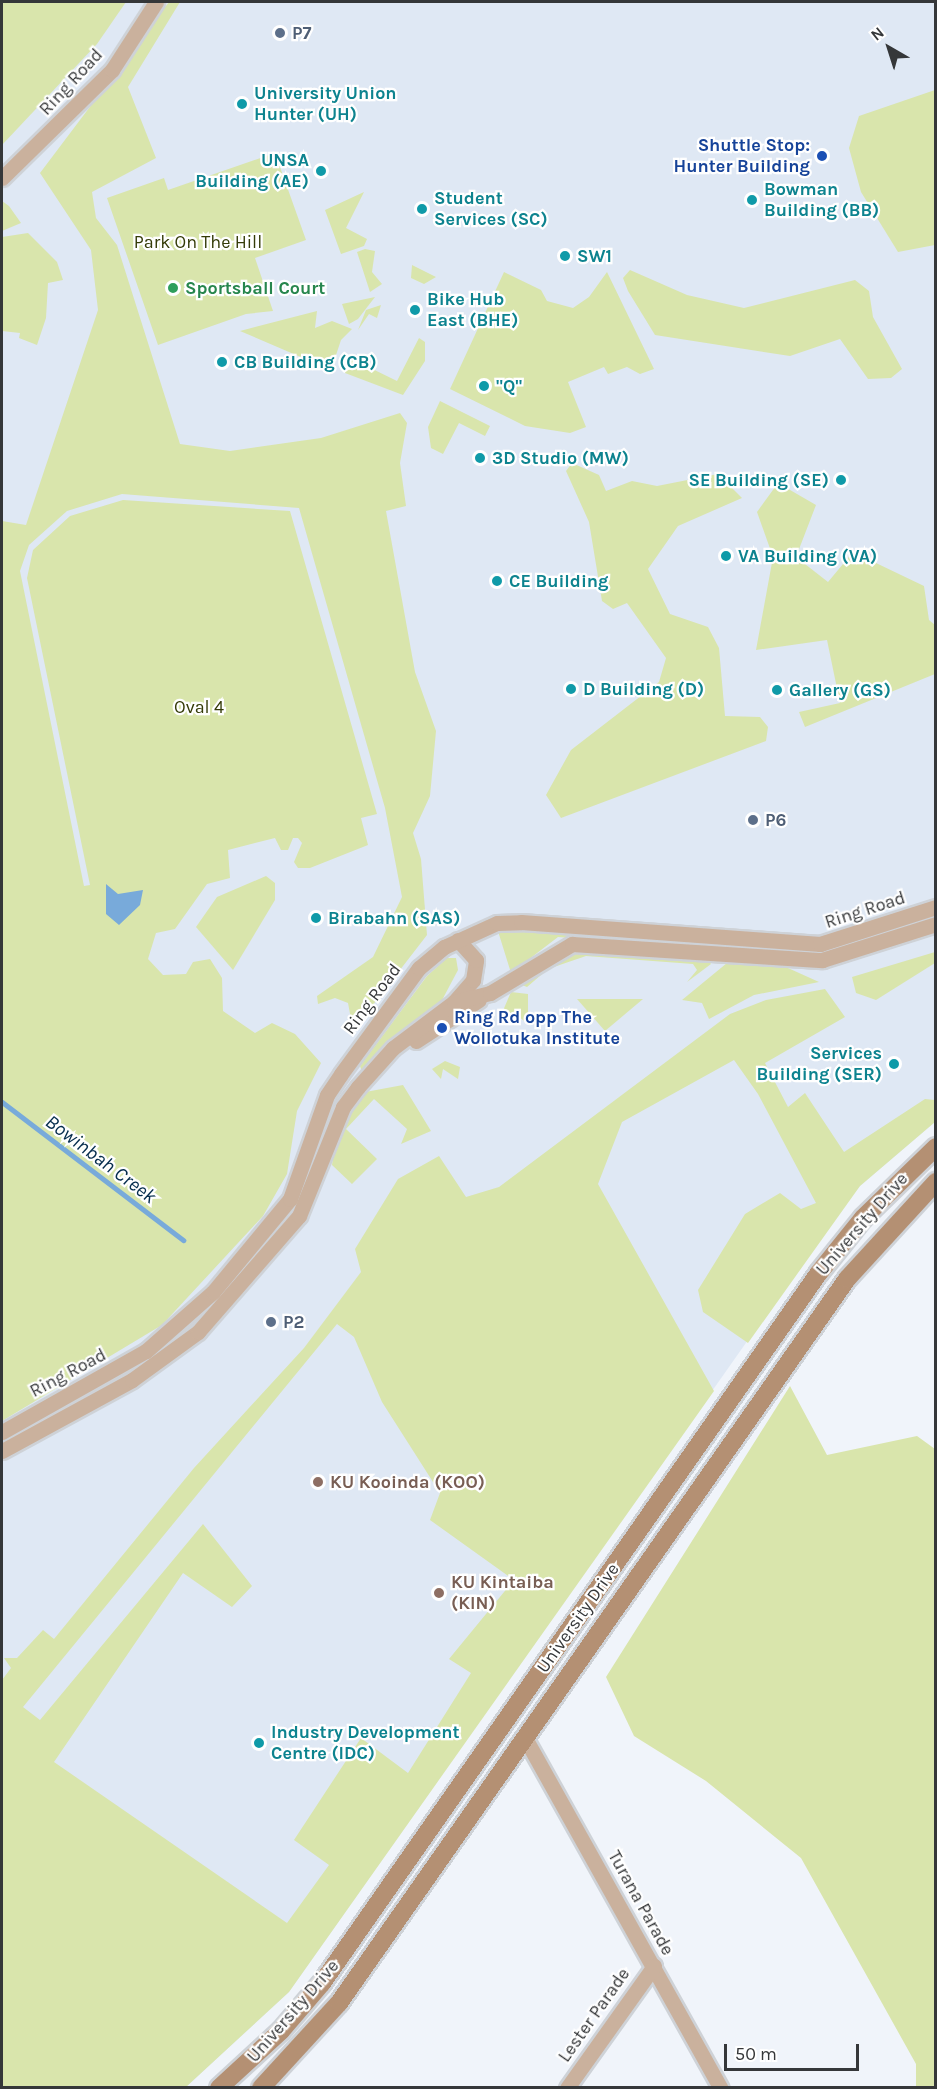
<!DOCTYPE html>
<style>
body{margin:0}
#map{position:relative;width:937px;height:2089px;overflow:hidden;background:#f0f4fa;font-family:Karla,sans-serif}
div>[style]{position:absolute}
.built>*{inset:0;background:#dfe8f4}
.green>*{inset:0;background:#d9e5ac}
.water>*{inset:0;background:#78aada}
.stream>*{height:5px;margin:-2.5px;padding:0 2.5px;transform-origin:2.5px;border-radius:2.5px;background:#78aada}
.roads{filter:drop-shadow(2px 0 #ced2d7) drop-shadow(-2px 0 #ced2d7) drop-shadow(0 2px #ced2d7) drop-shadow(0 -2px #ced2d7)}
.minor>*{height:15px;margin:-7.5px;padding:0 7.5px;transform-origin:7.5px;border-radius:7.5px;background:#cab19d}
.secondary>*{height:18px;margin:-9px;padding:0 9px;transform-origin:9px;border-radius:9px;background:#b49073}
.dots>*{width:16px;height:16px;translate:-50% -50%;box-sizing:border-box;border:3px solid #fff;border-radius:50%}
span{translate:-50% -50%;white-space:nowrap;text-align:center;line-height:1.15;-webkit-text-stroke:4.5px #fff;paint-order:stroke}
.service-label{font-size:18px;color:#4e5e75;font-weight:700}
.left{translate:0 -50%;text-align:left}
.street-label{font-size:18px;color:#353739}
.culture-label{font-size:18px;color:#0d838f;font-weight:700}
.right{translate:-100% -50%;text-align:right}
.transit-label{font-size:18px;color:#164399;font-weight:700}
.park-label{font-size:18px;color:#343b07}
.leisure-label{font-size:18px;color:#27864d;font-weight:700}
.education-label{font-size:18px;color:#785e54;font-weight:700}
.water-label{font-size:20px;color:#062d4d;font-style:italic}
.frame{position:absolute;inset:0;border:3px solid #353739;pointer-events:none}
.north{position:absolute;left:859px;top:18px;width:60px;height:60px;-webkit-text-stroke:4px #fff;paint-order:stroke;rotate:321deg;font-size:16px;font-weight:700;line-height:24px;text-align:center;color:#353739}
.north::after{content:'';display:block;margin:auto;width:21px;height:27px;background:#353739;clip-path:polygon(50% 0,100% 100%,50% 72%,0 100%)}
.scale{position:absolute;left:724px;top:2044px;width:135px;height:27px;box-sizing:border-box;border:3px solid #353739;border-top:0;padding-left:8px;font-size:18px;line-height:21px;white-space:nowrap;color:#353739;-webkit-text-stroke:4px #fff;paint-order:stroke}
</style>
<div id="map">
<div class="built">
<i style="clip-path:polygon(2px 2px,935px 2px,935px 1122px,860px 1186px,836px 1215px,289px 1992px,186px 2087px,2px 2088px)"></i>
</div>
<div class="green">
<i style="clip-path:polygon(2px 2px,126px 2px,97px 44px,2px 145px)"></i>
<i style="clip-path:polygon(169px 2px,180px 2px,128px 87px,156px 158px,92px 192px,96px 218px,117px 245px,180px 444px,230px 451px,321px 438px,400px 413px,407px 423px,400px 463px,406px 506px,386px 511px,415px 672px,436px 731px,430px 796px,413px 833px,421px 859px,427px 935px,359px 1023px,351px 1019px,348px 1003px,335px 998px,318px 1004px,317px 996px,373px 957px,402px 897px,385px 808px,299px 508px,122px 494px,67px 511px,29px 545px,20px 571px,84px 886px,90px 885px,27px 578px,33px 550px,70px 516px,123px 500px,290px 511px,377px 814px,361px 818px,368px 845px,310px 868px,298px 868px,294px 862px,302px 843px,298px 838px,293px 838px,288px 850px,281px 850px,275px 838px,228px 850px,230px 878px,207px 884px,175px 929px,156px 933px,148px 959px,163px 975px,186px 974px,193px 962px,210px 959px,222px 978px,223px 1011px,255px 1033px,272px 1023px,295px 1034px,321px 1063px,297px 1111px,287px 1174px,263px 1216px,162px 1325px,2px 1421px,2px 521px,26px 525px,98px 310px,91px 250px,40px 173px)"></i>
<i style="clip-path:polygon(935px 90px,935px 245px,898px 252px,861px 192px,849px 148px,859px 116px)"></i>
<i style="clip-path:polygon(275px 153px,306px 240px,255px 258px,273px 311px,246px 314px,158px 345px,107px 198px,164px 178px,168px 190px)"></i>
<i style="clip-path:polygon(364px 192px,346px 228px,367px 239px,364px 246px,341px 254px,325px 210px)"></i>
<i style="clip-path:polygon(2px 201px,9px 206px,21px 223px,2px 231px)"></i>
<i style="clip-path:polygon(28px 233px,57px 262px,63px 280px,48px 283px,46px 318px,37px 345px,19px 338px,20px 333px,2px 331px,2px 237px)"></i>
<i style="clip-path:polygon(365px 249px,375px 251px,372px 272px,382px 284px,370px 292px,357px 252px)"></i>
<i style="clip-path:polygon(412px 265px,436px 277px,424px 284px,411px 278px)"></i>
<i style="clip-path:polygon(630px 270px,687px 295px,744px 308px,855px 280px,869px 291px,873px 317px,902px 369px,891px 378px,868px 379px,840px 339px,790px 356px,655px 335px,628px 291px,623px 278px)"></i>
<i style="clip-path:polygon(504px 272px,541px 290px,547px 301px,573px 308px,589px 297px,607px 272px,654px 369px,640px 374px,627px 367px,608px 374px,604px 367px,568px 382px,586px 427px,570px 433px,525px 426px,450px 389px)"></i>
<i style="clip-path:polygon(375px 297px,358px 319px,349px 324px,342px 304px)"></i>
<i style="clip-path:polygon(381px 305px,377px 318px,369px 314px,358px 330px,366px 310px)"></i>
<i style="clip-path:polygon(317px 311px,315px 328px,332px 321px,352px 329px,341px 340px,331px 370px,240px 331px)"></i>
<i style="clip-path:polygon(419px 338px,425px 342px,425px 361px,403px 395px,345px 373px,348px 357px,397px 381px)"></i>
<i style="clip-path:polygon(440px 401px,490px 426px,485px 436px,459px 423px,443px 454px,431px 448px,428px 427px)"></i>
<i style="clip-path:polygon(572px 463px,599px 475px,606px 491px,632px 481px,657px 486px,718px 474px,742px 498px,678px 526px,648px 569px,670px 614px,708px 627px,719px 648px,725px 716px,760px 717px,768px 727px,766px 741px,561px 818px,546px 795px,571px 750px,659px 682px,666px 658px,627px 603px,613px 609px,602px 601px,589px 522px,566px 471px)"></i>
<i style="clip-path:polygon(778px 483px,816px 505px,796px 557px,828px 582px,853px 552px,924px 586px,929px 620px,935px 625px,935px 674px,805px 727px,799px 712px,840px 703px,827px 640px,756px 650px,773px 557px,757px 512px)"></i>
<i style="clip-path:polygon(266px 876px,275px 883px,275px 900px,233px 970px,196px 927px,217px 897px)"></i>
<i style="clip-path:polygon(497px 928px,627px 936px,661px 945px,558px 937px,511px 973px)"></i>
<i style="clip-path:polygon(582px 952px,709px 961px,711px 964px,687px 982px,697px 970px,693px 964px,586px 956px,548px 969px,527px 987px,517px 983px,551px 961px)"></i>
<i style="clip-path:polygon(935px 952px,935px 963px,876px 1000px,856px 993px,852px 977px)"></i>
<i style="clip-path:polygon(447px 958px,456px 958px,458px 970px,441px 1002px,363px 1074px,360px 1066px,427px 976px)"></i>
<i style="clip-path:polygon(727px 963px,788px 968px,819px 982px,754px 995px,709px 1019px,702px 1003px,682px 1000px)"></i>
<i style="clip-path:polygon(evenodd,825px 989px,845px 1017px,765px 1063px,788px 1107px,805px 1093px,844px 1152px,925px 1099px,935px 1100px,935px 1122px,860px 1186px,748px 1343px,703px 1312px,698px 1290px,745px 1214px,780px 1193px,801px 1209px,816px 1203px,758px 1094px,734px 1060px,622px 1122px,598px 1184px,714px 1391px,289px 1992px,186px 2087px,2px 2087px,2px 1680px,11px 1668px,4px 1658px,17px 1658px,43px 1630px,54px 1639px,194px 1468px,304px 1348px,361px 1272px,355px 1249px,398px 1179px,439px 1156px,466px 1197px,499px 1187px,730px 1014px,766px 1000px,825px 989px,337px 1324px,354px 1337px,382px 1402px,440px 1493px,430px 1520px,514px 1580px,449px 1659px,471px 1673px,408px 1773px,361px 1738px,294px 1840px,329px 1865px,287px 1923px,54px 1762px,183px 1573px,232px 1607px,252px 1586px,203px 1524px,40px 1720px,23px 1707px,337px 1324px)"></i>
<i style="clip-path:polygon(511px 992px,528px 994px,528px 1024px,514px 1013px,502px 1013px)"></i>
<i style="clip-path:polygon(577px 999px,643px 999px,605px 1031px)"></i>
<i style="clip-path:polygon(445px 1061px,460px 1067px,458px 1079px,443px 1069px,441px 1079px,432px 1069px)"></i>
<i style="clip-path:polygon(403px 1085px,431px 1131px,401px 1144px,407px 1129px,374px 1099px,346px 1129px,377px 1159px,352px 1184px,332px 1165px,337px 1129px,360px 1093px)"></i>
<i style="clip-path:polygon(790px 1386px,827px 1455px,917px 1436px,935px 1449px,935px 2087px,916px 2087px,916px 2064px,801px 1858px,706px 1781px,634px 1736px,606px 1677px)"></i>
</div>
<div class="water">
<i style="clip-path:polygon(106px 884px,118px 894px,143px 890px,140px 905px,119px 925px,106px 914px)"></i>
</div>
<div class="stream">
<i style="left:2px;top:1102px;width:228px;rotate:37.3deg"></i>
</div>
<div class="roads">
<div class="minor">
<i style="left:2px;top:178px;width:154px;rotate:-44.5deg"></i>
<i style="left:112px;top:70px;width:81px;rotate:-57.1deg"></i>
<i style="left:454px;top:1002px;width:29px;rotate:-49deg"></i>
<i style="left:473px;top:980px;width:20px;rotate:-81deg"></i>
<i style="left:476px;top:960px;width:27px;rotate:-132deg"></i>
<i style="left:416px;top:1041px;width:75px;rotate:-33.1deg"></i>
<i style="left:2px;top:1432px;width:165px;rotate:-29.4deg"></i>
<i style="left:146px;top:1351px;width:89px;rotate:-41.4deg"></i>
<i style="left:213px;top:1292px;width:121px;rotate:-50.4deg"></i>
<i style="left:290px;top:1199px;width:110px;rotate:-70.4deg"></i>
<i style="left:327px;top:1095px;width:25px;rotate:-56deg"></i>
<i style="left:341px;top:1074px;width:132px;rotate:-53.7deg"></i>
<i style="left:419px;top:968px;width:33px;rotate:-40deg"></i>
<i style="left:444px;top:947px;width:58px;rotate:-24.4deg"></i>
<i style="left:497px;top:923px;width:24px;rotate:-2deg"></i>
<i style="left:521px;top:922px;width:300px;rotate:4.2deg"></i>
<i style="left:820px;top:944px;width:122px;rotate:-17.7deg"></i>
<i style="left:2px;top:1451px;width:148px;rotate:-28.6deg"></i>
<i style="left:132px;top:1380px;width:82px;rotate:-36deg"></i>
<i style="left:198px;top:1332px;width:154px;rotate:-49deg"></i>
<i style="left:299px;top:1216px;width:118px;rotate:-68deg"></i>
<i style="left:343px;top:1107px;width:25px;rotate:-53deg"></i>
<i style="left:358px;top:1087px;width:52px;rotate:-48.1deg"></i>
<i style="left:393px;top:1048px;width:76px;rotate:-37deg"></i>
<i style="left:454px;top:1002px;width:37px;rotate:-14deg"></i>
<i style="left:490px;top:993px;width:96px;rotate:-30.9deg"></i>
<i style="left:572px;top:944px;width:251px;rotate:3.7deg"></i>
<i style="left:822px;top:960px;width:120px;rotate:-17.5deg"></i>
<i style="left:525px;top:1738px;width:401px;rotate:60.8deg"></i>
<i style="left:567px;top:2088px;width:150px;rotate:-54.5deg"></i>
</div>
<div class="secondary">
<i style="left:219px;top:2088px;width:84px;rotate:-42.6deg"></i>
<i style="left:281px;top:2031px;width:63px;rotate:-49.5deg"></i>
<i style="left:322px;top:1983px;width:865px;rotate:-55.02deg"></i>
<i style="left:818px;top:1274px;width:72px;rotate:-51.2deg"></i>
<i style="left:863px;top:1218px;width:102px;rotate:-44.2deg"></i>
<i style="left:261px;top:2088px;width:115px;rotate:-47.5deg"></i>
<i style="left:339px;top:2003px;width:884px;rotate:-54.94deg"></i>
<i style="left:847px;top:1279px;width:132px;rotate:-47.5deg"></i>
</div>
</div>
<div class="dots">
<i style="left:280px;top:33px;background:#5c6f8a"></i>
<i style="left:242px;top:104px;background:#0f9aa8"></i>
<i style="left:822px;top:156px;background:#1a4fb4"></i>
<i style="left:321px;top:171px;background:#0f9aa8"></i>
<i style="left:752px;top:200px;background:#0f9aa8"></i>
<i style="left:422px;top:209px;background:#0f9aa8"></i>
<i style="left:565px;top:256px;background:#0f9aa8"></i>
<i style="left:173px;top:288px;background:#2e9e5b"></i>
<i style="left:415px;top:310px;background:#0f9aa8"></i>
<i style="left:222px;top:362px;background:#0f9aa8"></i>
<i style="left:484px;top:386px;background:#0f9aa8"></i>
<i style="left:480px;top:458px;background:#0f9aa8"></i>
<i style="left:841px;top:480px;background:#0f9aa8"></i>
<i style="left:726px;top:556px;background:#0f9aa8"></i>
<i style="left:497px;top:581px;background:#0f9aa8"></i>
<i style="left:571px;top:689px;background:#0f9aa8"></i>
<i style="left:777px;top:690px;background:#0f9aa8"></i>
<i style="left:753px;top:820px;background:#5c6f8a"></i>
<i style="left:316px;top:918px;background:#0f9aa8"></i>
<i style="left:442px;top:1028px;background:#1a4fb4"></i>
<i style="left:894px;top:1064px;background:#0f9aa8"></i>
<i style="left:271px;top:1322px;background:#5c6f8a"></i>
<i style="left:318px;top:1482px;background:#8d6e63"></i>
<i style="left:439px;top:1593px;background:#8d6e63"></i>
<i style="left:259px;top:1743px;background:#0f9aa8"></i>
</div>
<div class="service-label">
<span class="left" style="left:292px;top:33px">P7</span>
<span class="left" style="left:765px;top:820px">P6</span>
<span class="left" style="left:283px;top:1322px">P2</span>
</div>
<div class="street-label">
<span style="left:71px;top:82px;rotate:-47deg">Ring Road</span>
<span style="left:865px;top:910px;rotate:-18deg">Ring Road</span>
<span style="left:372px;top:999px;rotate:-53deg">Ring Road</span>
<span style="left:862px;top:1224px;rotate:-49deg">University Drive</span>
<span style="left:68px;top:1373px;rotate:-28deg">Ring Road</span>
<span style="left:578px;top:1618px;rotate:-55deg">University Drive</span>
<span style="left:641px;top:1903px;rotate:61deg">Turana Parade</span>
<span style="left:293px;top:2011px;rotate:-49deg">University Drive</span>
<span style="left:594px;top:2015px;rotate:-55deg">Lester Parade</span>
</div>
<div class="culture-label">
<span class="left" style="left:254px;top:104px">University Union<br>Hunter (UH)</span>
<span class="right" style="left:309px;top:171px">UNSA<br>Building (AE)</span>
<span class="left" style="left:764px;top:200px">Bowman<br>Building (BB)</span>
<span class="left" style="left:434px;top:209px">Student<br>Services (SC)</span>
<span class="left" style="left:577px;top:256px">SW1</span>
<span class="left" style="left:427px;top:310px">Bike Hub<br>East (BHE)</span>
<span class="left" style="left:234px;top:362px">CB Building (CB)</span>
<span class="left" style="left:496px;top:386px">"Q"</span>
<span class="left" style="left:492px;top:458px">3D Studio (MW)</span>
<span class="right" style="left:829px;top:480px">SE Building (SE)</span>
<span class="left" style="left:738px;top:556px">VA Building (VA)</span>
<span class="left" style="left:509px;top:581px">CE Building</span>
<span class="left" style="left:583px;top:689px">D Building (D)</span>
<span class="left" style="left:789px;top:690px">Gallery (GS)</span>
<span class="left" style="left:328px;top:918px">Birabahn (SAS)</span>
<span class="right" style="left:882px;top:1064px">Services<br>Building (SER)</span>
<span class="left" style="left:271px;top:1743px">Industry Development<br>Centre (IDC)</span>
</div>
<div class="transit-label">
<span class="right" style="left:810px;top:156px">Shuttle Stop:<br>Hunter Building</span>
<span class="left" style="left:454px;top:1028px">Ring Rd opp The<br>Wollotuka Institute</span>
</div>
<div class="park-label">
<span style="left:198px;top:242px">Park On The Hill</span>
<span style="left:199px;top:707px">Oval 4</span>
</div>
<div class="leisure-label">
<span class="left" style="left:185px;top:288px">Sportsball Court</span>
</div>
<div class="education-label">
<span class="left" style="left:330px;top:1482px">KU Kooinda (KOO)</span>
<span class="left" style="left:451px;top:1593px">KU Kintaiba<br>(KIN)</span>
</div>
<div class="water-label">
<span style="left:101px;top:1159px;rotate:37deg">Bowinbah Creek</span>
</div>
<div class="frame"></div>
<div class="north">N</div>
<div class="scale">50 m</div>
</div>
